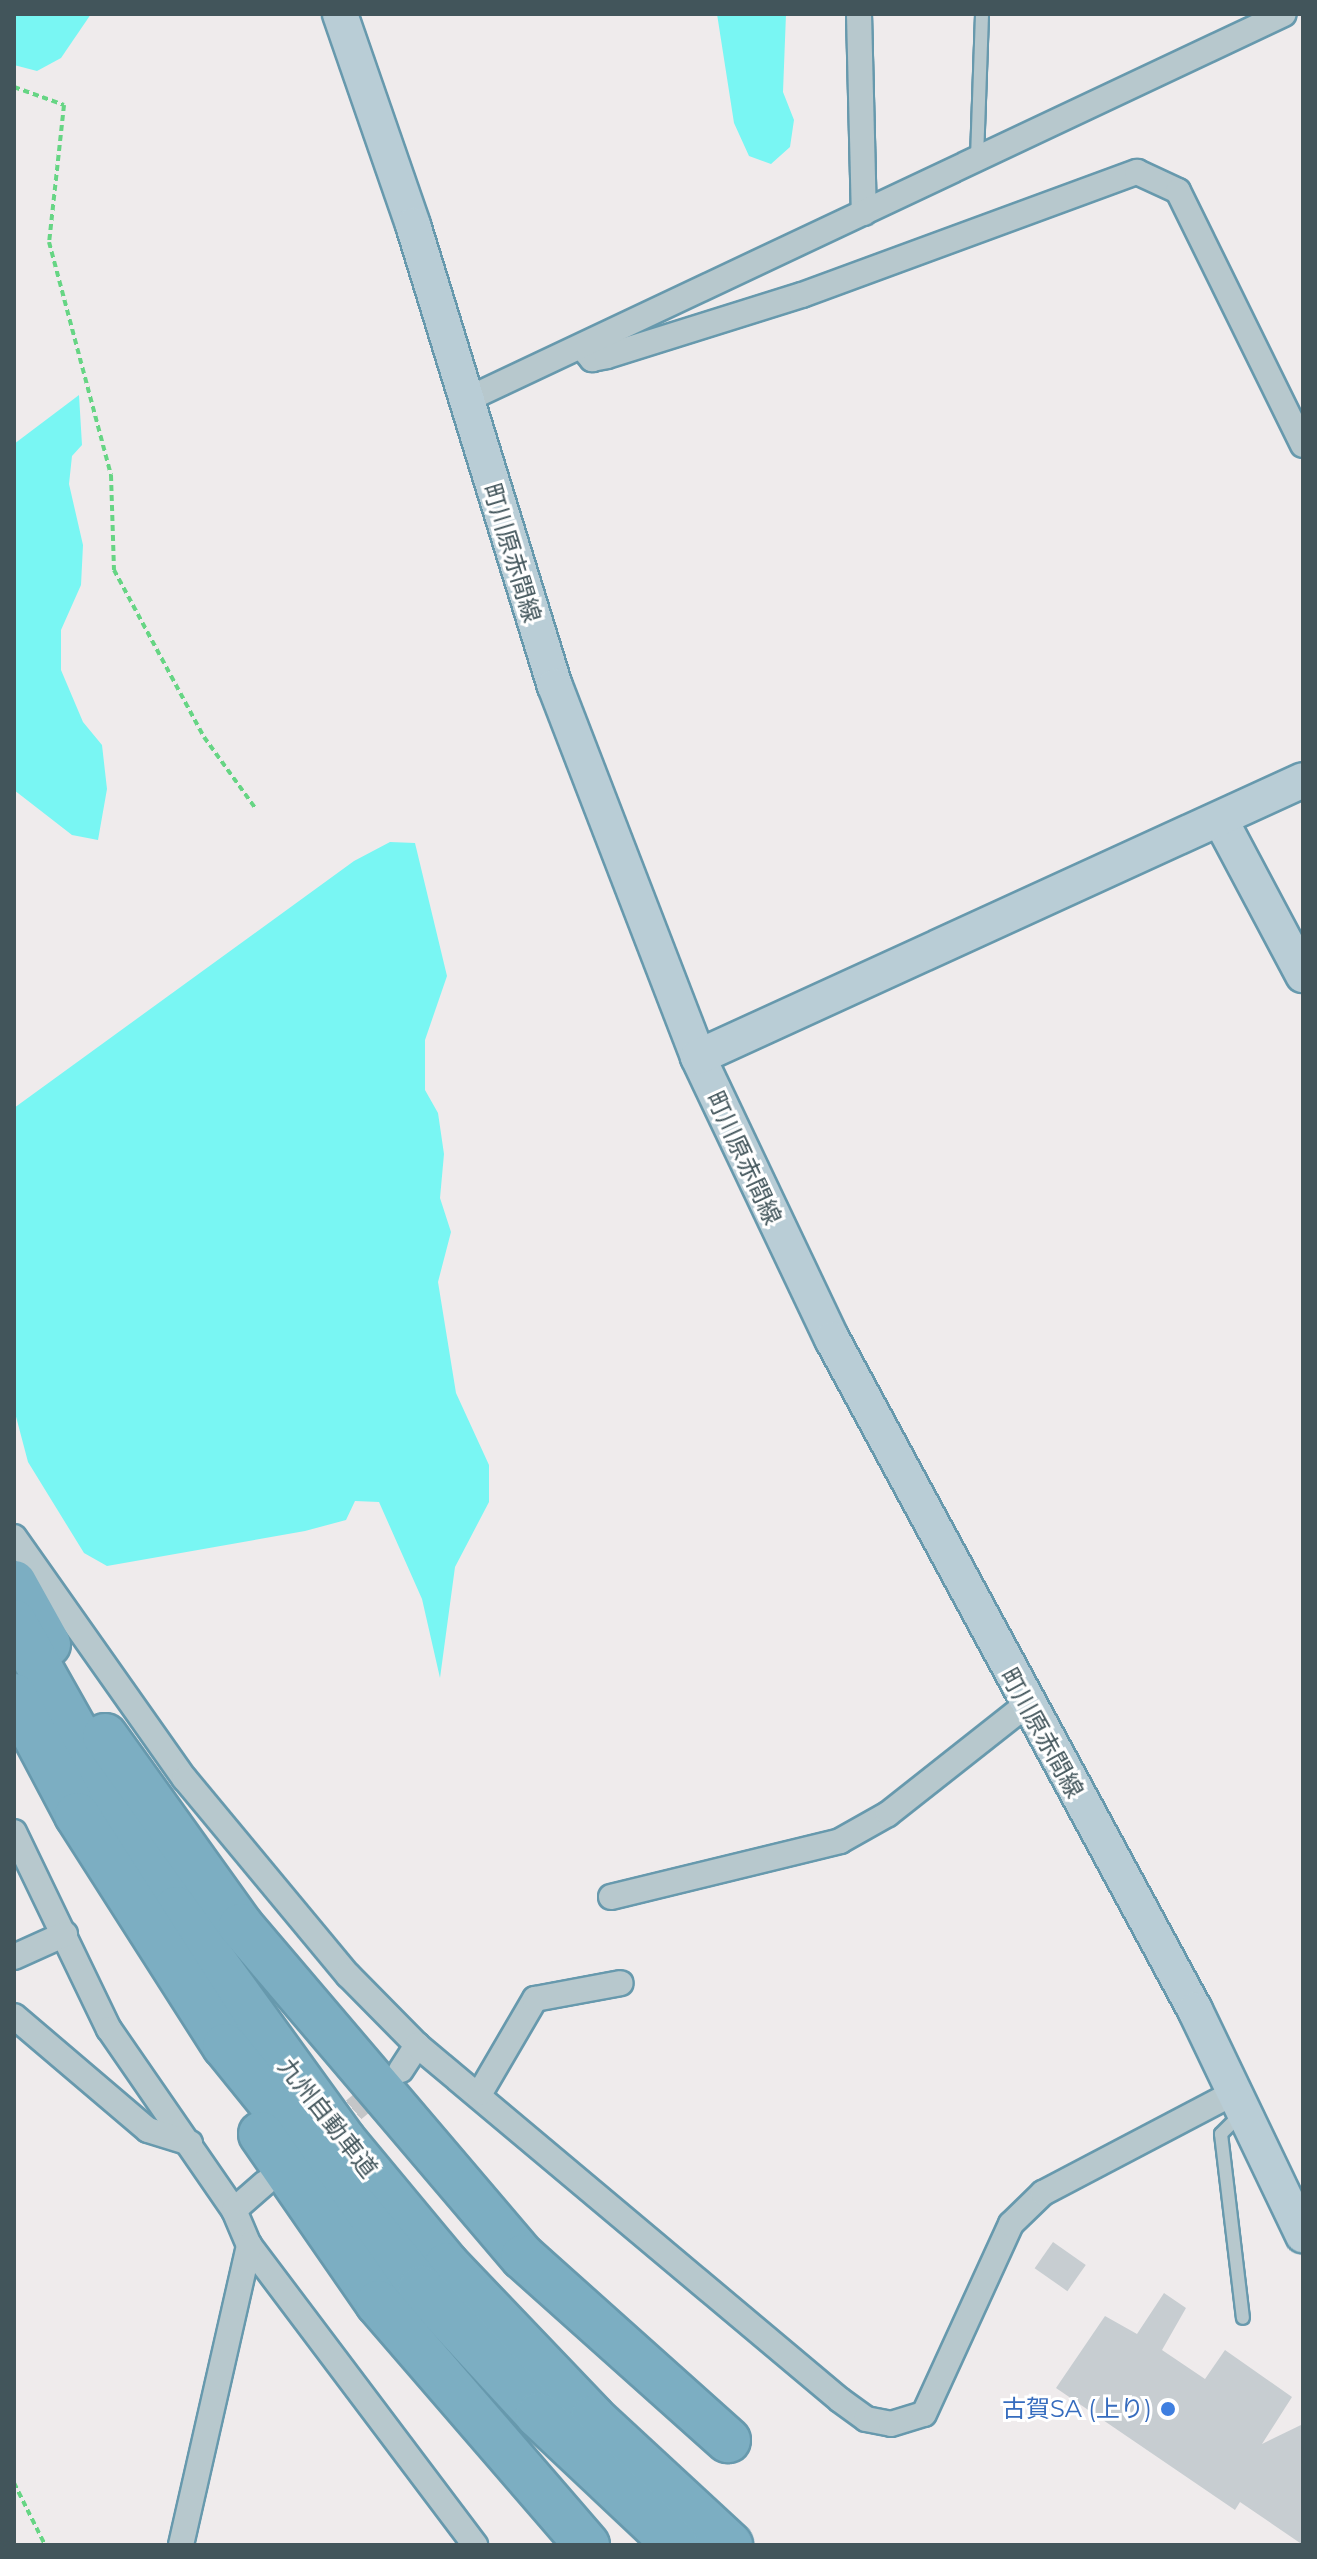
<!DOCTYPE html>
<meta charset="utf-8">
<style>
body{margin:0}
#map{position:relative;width:1317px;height:2559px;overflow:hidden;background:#efebec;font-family:Montserrat,"Noto Sans JP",sans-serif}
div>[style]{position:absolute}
.water>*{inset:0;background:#79f6f3}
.building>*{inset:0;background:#c7cdd1;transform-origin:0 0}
.street-tunnel>*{height:24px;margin-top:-12px;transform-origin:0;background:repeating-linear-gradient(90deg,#c4c6c8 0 24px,transparent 0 36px)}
.path>*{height:4px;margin-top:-2px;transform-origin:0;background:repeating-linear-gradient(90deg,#66d584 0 6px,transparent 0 10px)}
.roads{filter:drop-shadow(2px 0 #6799ad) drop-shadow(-2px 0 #6799ad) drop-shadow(0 2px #6799ad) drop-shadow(0 -2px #6799ad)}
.lane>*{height:12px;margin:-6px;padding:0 6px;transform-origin:6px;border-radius:6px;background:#b7c8cd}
.street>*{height:24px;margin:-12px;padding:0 12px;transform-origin:12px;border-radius:12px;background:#b7c8cd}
.secondary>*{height:34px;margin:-17px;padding:0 17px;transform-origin:17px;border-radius:17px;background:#b9cdd6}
.highway>*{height:44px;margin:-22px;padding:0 22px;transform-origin:22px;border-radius:22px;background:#7caec2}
.dots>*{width:22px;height:22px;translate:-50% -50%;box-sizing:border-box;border:4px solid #fff;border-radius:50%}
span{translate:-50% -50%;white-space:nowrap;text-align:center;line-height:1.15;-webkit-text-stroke:6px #fff;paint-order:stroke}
.street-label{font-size:24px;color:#42555b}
.shop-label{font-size:24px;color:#366cbe}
.right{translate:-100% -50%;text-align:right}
.frame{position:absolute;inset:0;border:16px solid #42555b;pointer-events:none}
</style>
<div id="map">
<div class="water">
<i style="clip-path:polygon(14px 14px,91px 14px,61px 58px,37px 71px,14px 65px)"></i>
<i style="clip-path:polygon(717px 14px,786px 14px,783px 92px,794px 120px,790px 147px,771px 164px,749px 156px,734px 123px)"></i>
<i style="clip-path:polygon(79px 395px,82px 445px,72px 456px,69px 484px,83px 545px,81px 585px,61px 630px,61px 670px,83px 722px,102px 745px,107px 789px,98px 840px,72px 835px,14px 790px,14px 444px)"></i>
<i style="clip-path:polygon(390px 842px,415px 843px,447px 976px,425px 1040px,425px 1090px,438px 1113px,444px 1154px,440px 1198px,451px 1232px,438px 1282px,456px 1393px,489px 1465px,489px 1502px,455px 1567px,440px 1678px,422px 1599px,379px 1502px,355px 1501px,346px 1520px,305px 1531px,107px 1566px,84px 1553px,28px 1462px,14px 1409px,14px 1108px,354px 861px)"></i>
</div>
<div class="building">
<i style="left:1053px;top:2242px;width:40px;height:32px;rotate:35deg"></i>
<i style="clip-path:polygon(1164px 2293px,1186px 2308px,1162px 2350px,1205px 2379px,1225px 2350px,1292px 2397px,1262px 2444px,1303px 2424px,1303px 2545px,1240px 2502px,1235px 2510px,1056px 2388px,1105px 2316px,1137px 2334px)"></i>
</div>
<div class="street-tunnel">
<i style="left:326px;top:2133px;width:80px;rotate:-39.9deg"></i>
</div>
<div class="path">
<i style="left:14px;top:87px;width:53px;rotate:19.8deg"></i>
<i style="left:64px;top:105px;width:138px;rotate:96.2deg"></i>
<i style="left:49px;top:242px;width:241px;rotate:75.1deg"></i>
<i style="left:111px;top:475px;width:95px;rotate:88.2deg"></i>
<i style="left:114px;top:570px;width:190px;rotate:61.7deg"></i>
<i style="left:204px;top:737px;width:89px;rotate:54.2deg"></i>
<i style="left:14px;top:2483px;width:69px;rotate:63.4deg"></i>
</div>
<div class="roads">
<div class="lane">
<i style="left:977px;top:158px;width:144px;rotate:-88deg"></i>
<i style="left:1240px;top:2115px;width:27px;rotate:135deg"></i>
<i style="left:1221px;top:2134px;width:185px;rotate:83.2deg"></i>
</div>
<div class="street">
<i style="left:859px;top:14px;width:199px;rotate:88.6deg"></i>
<i style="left:582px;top:347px;width:16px;rotate:50deg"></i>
<i style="left:592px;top:359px;width:15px;rotate:-11deg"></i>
<i style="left:607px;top:356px;width:204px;rotate:-17.4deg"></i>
<i style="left:802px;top:295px;width:357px;rotate:-20.2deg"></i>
<i style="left:1137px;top:172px;width:45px;rotate:24.9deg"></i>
<i style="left:1178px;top:191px;width:283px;rotate:63.8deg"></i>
<i style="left:466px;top:400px;width:904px;rotate:-25.26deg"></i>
<i style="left:14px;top:1537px;width:296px;rotate:54.8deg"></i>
<i style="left:185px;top:1779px;width:255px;rotate:50.3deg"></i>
<i style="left:348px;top:1975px;width:98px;rotate:45.4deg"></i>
<i style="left:14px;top:1832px;width:219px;rotate:64.3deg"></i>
<i style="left:109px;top:2029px;width:220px;rotate:55.4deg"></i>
<i style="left:234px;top:2210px;width:38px;rotate:67deg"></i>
<i style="left:249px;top:2245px;width:376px;rotate:53deg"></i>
<i style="left:611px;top:1897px;width:236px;rotate:-13.7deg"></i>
<i style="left:840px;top:1841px;width:55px;rotate:-29.4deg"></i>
<i style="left:888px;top:1814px;width:176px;rotate:-38.3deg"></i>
<i style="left:14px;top:1957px;width:56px;rotate:-24.3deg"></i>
<i style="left:14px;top:2016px;width:176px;rotate:40.4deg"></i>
<i style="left:148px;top:2130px;width:44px;rotate:17.2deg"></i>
<i style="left:401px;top:2070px;width:30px;rotate:-57deg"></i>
<i style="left:417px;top:2045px;width:552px;rotate:40deg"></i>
<i style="left:840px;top:2400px;width:32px;rotate:36deg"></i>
<i style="left:866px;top:2419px;width:25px;rotate:11deg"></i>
<i style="left:891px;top:2424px;width:34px;rotate:-17deg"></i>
<i style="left:924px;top:2414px;width:209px;rotate:-65.4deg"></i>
<i style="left:1011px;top:2224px;width:45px;rotate:-44.1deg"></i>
<i style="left:1043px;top:2193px;width:219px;rotate:-27.7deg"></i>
<i style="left:480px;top:2093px;width:109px;rotate:-59.7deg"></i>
<i style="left:535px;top:1999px;width:87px;rotate:-10.5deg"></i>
<i style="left:234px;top:2210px;width:41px;rotate:-41.1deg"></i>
<i style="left:181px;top:2545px;width:308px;rotate:-77.2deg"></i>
</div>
<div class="secondary">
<i style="left:340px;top:14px;width:223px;rotate:70.9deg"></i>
<i style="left:413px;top:225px;width:482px;rotate:72.9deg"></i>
<i style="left:555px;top:686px;width:398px;rotate:68.9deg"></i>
<i style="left:698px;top:1057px;width:312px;rotate:64.6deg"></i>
<i style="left:832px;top:1339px;width:763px;rotate:61.59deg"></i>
<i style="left:1195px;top:2010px;width:250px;rotate:64.4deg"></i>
<i style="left:1220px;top:819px;width:177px;rotate:62deg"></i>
<i style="left:698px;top:1057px;width:665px;rotate:-24.6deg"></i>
</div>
<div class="highway">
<i style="left:14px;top:1583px;width:70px;rotate:60.9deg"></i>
<i style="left:14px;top:1622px;width:330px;rotate:60.6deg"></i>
<i style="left:176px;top:1909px;width:286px;rotate:54.1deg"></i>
<i style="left:344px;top:2141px;width:161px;rotate:50.3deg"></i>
<i style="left:447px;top:2265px;width:211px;rotate:46.3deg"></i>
<i style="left:593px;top:2418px;width:187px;rotate:42.8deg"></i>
<i style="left:14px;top:1696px;width:135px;rotate:62.1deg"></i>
<i style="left:77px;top:1815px;width:274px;rotate:57.4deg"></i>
<i style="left:225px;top:2046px;width:311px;rotate:51deg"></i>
<i style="left:421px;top:2288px;width:173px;rotate:47.3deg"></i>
<i style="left:538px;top:2415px;width:190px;rotate:43.3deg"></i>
<i style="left:105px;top:1736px;width:234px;rotate:54.4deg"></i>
<i style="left:241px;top:1926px;width:435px;rotate:49.6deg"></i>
<i style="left:523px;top:2257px;width:275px;rotate:41.8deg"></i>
<i style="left:261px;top:2134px;width:206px;rotate:55.3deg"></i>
<i style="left:378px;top:2303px;width:320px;rotate:49.2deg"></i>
</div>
</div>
<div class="dots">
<i style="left:1168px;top:2409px;background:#3f7fe0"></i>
</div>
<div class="street-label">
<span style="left:512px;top:553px;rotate:73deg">町川原赤間線</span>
<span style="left:744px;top:1158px;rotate:65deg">町川原赤間線</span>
<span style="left:1042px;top:1733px;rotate:61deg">町川原赤間線</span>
<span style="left:328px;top:2118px;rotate:52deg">九州自動車道</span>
</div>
<div class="shop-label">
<span class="right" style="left:1152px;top:2409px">古賀SA (上り)</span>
</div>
<div class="frame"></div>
</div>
